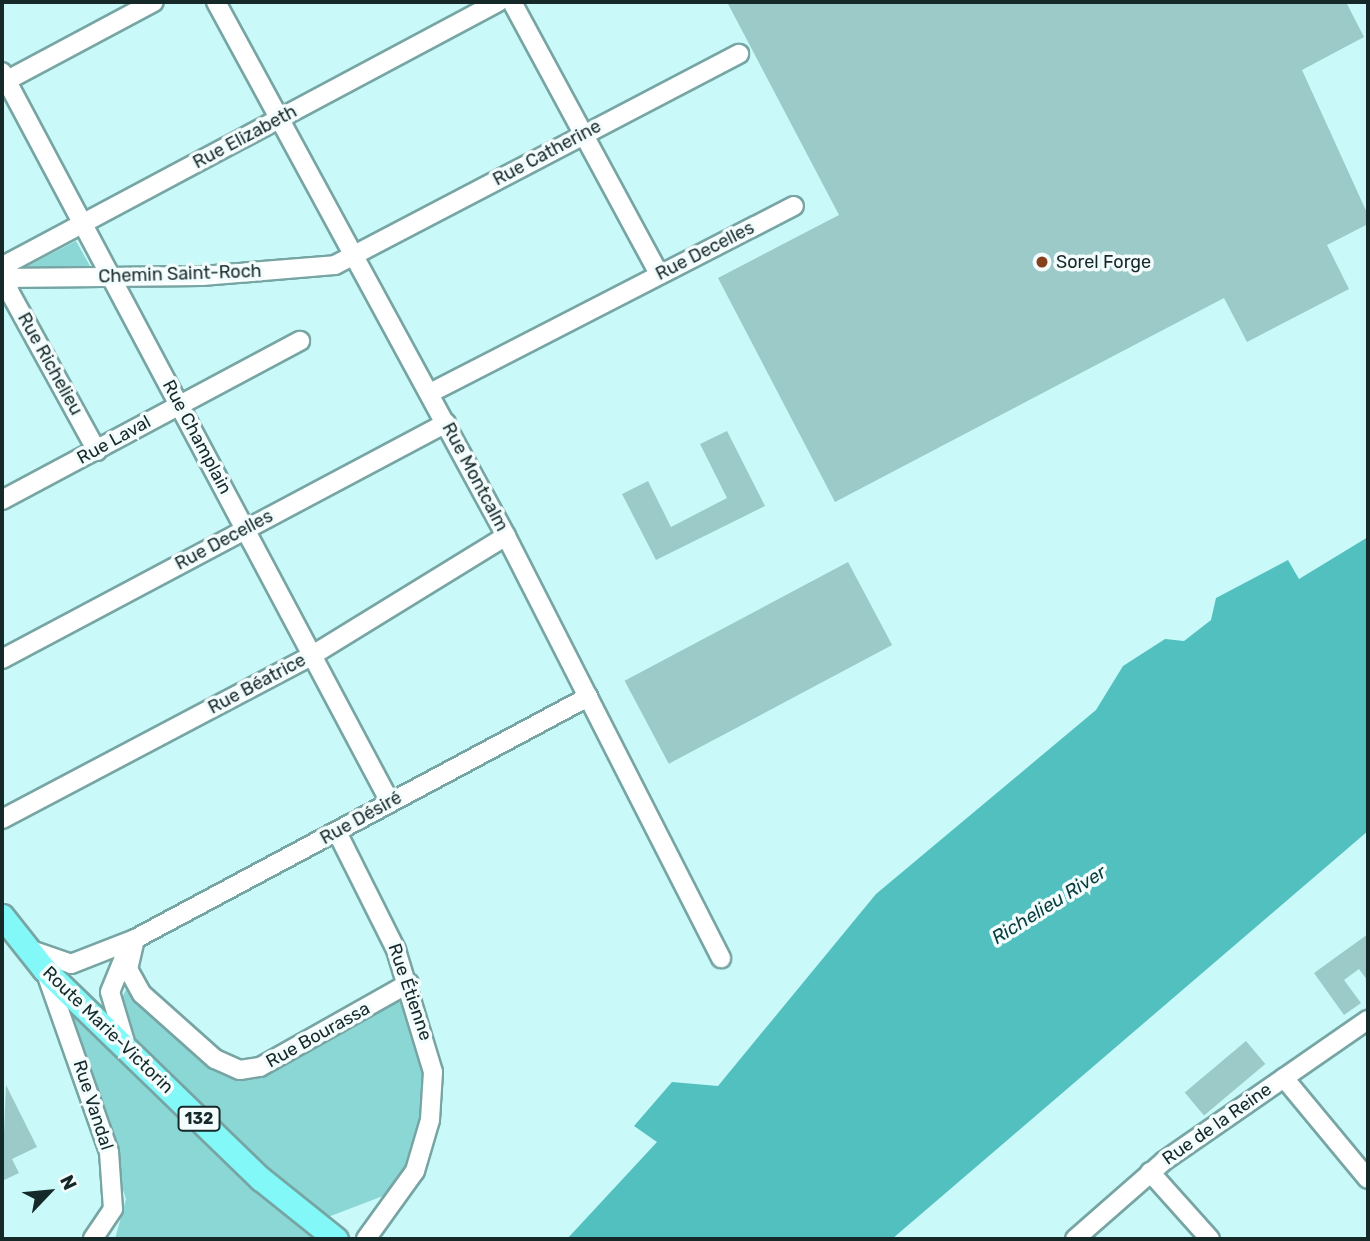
<!DOCTYPE html>
<meta charset="utf-8">
<style>
body{margin:0}
#map{position:relative;width:1370px;height:1241px;overflow:hidden;background:#c9f9f8;font-family:Rubik,sans-serif}
div>[style]{position:absolute}
.green>*{inset:0;background:#8bd7d6}
.water>*{inset:0;background:#53c0c0}
.building>*{inset:0;background:#9ccac9;transform-origin:0 0}
.roads{filter:drop-shadow(2px 0 #77a5a4) drop-shadow(-2px 0 #77a5a4) drop-shadow(0 2px #77a5a4) drop-shadow(0 -2px #77a5a4)}
.minor>*{height:18px;margin:-9px;padding:0 9px;transform-origin:9px;border-radius:9px;background:#fff}
.major>*{height:23px;margin:-11.5px;padding:0 11.5px;transform-origin:11.5px;border-radius:11.5px;background:#83f8f8}
.dots>*{width:19px;height:19px;translate:-50% -50%;box-sizing:border-box;border:4px solid #f4fdfd;border-radius:50%}
span{translate:-50% -50%;white-space:nowrap;text-align:center;line-height:1.15;-webkit-text-stroke:7px #f4fdfd;paint-order:stroke}
.shield-label span{padding:2px 5px;background:#f4fdfd;border:2px solid;border-radius:5px;-webkit-text-stroke-width:0}
.shield-label{font-size:16px;color:#162929;font-weight:700}
.street-label{font-size:18px;color:#162929}
.poi-label{font-size:18px;color:#162929}
.left{translate:0 -50%;text-align:left}
.water-label{font-size:19px;color:#093d3e;font-style:italic}
.frame{position:absolute;inset:0;border:4px solid #162929;pointer-events:none}
.north{position:absolute;left:14px;top:1157px;width:70px;height:70px;-webkit-text-stroke:5px #f4fdfd;paint-order:stroke;rotate:64deg;font-size:19px;font-weight:700;line-height:28px;text-align:center;color:#162929}
.north::after{content:'';display:block;margin:auto;width:24px;height:32px;background:#162929;clip-path:polygon(50% 0,100% 100%,50% 72%,0 100%)}
</style>
<div id="map">
<div class="green">
<i style="clip-path:polygon(76px 241px,94px 273px,16px 272px)"></i>
<i style="clip-path:polygon(131px 979px,240px 1070px,409px 983px,432px 1096px,398px 1200px,383px 1196px,315px 1222px,334px 1239px,115px 1239px,126px 1199px,56px 995px,133px 1055px,117px 1008px)"></i>
</div>
<div class="water">
<i style="clip-path:polygon(1368px 537px,1368px 831px,892px 1239px,567px 1239px,657px 1142px,634px 1126px,672px 1082px,718px 1086px,876px 894px,1096px 710px,1123px 666px,1165px 639px,1184px 641px,1211px 620px,1216px 598px,1288px 560px,1299px 579px)"></i>
</div>
<div class="building">
<i style="clip-path:polygon(727px 2px,1346px 2px,1364px 37px,1302px 70px,1368px 215px,1368px 224px,1327px 245px,1349px 289px,1247px 342px,1224px 298px,835px 502px,718px 278px,839px 215px)"></i>
<i style="clip-path:polygon(727px 431px,765px 506px,656px 560px,622px 494px,648px 481px,671px 527px,727px 498px,700px 444px)"></i>
<i style="left:848px;top:562px;width:94px;height:253px;rotate:62deg"></i>
<i style="clip-path:polygon(1368px 934px,1368px 981px,1359px 969px,1344px 980px,1361px 1003px,1344px 1015px,1314px 973px)"></i>
<i style="left:1246px;top:1041px;width:30px;height:80px;rotate:50deg"></i>
<i style="clip-path:polygon(6px 1085px,37px 1147px,12px 1159px,19px 1173px,2px 1181px)"></i>
</div>
<div class="roads">
<div class="minor">
<i style="left:216px;top:2px;width:608px;rotate:61.49deg"></i>
<i style="left:506px;top:536px;width:474px;rotate:63deg"></i>
<i style="left:512px;top:2px;width:309px;rotate:61.6deg"></i>
<i style="left:2px;top:72px;width:827px;rotate:62.01deg"></i>
<i style="left:2px;top:83px;width:172px;rotate:-28.1deg"></i>
<i style="left:2px;top:278px;width:200px;rotate:-0.6deg"></i>
<i style="left:202px;top:276px;width:133px;rotate:-4.7deg"></i>
<i style="left:335px;top:265px;width:456px;rotate:-27.6deg"></i>
<i style="left:430px;top:393px;width:409px;rotate:-27.2deg"></i>
<i style="left:97px;top:451px;width:180px;rotate:-118.8deg"></i>
<i style="left:10px;top:293px;width:28px;rotate:-105deg"></i>
<i style="left:3px;top:266px;width:561px;rotate:-28.07deg"></i>
<i style="left:2px;top:500px;width:338px;rotate:-28.1deg"></i>
<i style="left:2px;top:659px;width:503px;rotate:-27.99deg"></i>
<i style="left:2px;top:819px;width:349px;rotate:-27.8deg"></i>
<i style="left:311px;top:656px;width:229px;rotate:-31.6deg"></i>
<i style="left:337px;top:832px;width:132px;rotate:63.4deg"></i>
<i style="left:396px;top:950px;width:127px;rotate:73.1deg"></i>
<i style="left:433px;top:1072px;width:48px;rotate:93.6deg"></i>
<i style="left:430px;top:1120px;width:53px;rotate:106.4deg"></i>
<i style="left:415px;top:1171px;width:84px;rotate:125.8deg"></i>
<i style="left:135px;top:939px;width:31px;rotate:103deg"></i>
<i style="left:128px;top:969px;width:29px;rotate:61deg"></i>
<i style="left:142px;top:994px;width:98px;rotate:41.7deg"></i>
<i style="left:215px;top:1059px;width:27px;rotate:24deg"></i>
<i style="left:240px;top:1070px;width:20px;rotate:-9deg"></i>
<i style="left:260px;top:1067px;width:171px;rotate:-29.4deg"></i>
<i style="left:34px;top:951px;width:39px;rotate:19deg"></i>
<i style="left:71px;top:964px;width:69px;rotate:-21.3deg"></i>
<i style="left:135px;top:939px;width:514px;rotate:-28.11deg"></i>
<i style="left:47px;top:976px;width:187px;rotate:70.6deg"></i>
<i style="left:109px;top:1152px;width:57px;rotate:86deg"></i>
<i style="left:113px;top:1209px;width:36px;rotate:124deg"></i>
<i style="left:125px;top:1042px;width:52px;rotate:-106.7deg"></i>
<i style="left:110px;top:992px;width:48px;rotate:-67.8deg"></i>
<i style="left:1284px;top:1078px;width:131px;rotate:50.3deg"></i>
<i style="left:1150px;top:1172px;width:90px;rotate:48.2deg"></i>
<i style="left:1075px;top:1239px;width:118px;rotate:-41.2deg"></i>
<i style="left:1164px;top:1161px;width:248px;rotate:-34.7deg"></i>
</div>
<div class="major">
<i style="left:2px;top:916px;width:68px;rotate:51.6deg"></i>
<i style="left:44px;top:969px;width:302px;rotate:44.1deg"></i>
<i style="left:261px;top:1179px;width:96px;rotate:38.7deg"></i>
</div>
</div>
<div class="dots">
<i style="left:1042px;top:262px;background:#86401c"></i>
</div>
<div class="shield-label">
<span style="left:199px;top:1119px">132</span>
</div>
<div class="street-label">
<span style="left:245px;top:137px;rotate:-28deg">Rue Elizabeth</span>
<span style="left:547px;top:153px;rotate:-28deg">Rue Catherine</span>
<span style="left:705px;top:251px;rotate:-27deg">Rue Decelles</span>
<span style="left:180px;top:274px;rotate:-2deg">Chemin Saint-Roch</span>
<span style="left:50px;top:364px;rotate:61deg">Rue Richelieu</span>
<span style="left:197px;top:437px;rotate:62deg">Rue Champlain</span>
<span style="left:114px;top:440px;rotate:-29deg">Rue Laval</span>
<span style="left:475px;top:477px;rotate:62deg">Rue Montcalm</span>
<span style="left:224px;top:540px;rotate:-28deg">Rue Decelles</span>
<span style="left:257px;top:684px;rotate:-28deg">Rue Béatrice</span>
<span style="left:361px;top:818px;rotate:-29deg">Rue Désiré</span>
<span style="left:410px;top:992px;rotate:71deg">Rue Étienne</span>
<span style="left:108px;top:1030px;rotate:44deg">Route Marie-Victorin</span>
<span style="left:318px;top:1035px;rotate:-29deg">Rue Bourassa</span>
<span style="left:93px;top:1105px;rotate:72deg">Rue Vandal</span>
<span style="left:1217px;top:1124px;rotate:-35deg">Rue de la Reine</span>
</div>
<div class="poi-label">
<span class="left" style="left:1056px;top:262px">Sorel Forge</span>
</div>
<div class="water-label">
<span style="left:1049px;top:905px;rotate:-32deg">Richelieu River</span>
</div>
<div class="frame"></div>
<div class="north">N</div>
</div>
